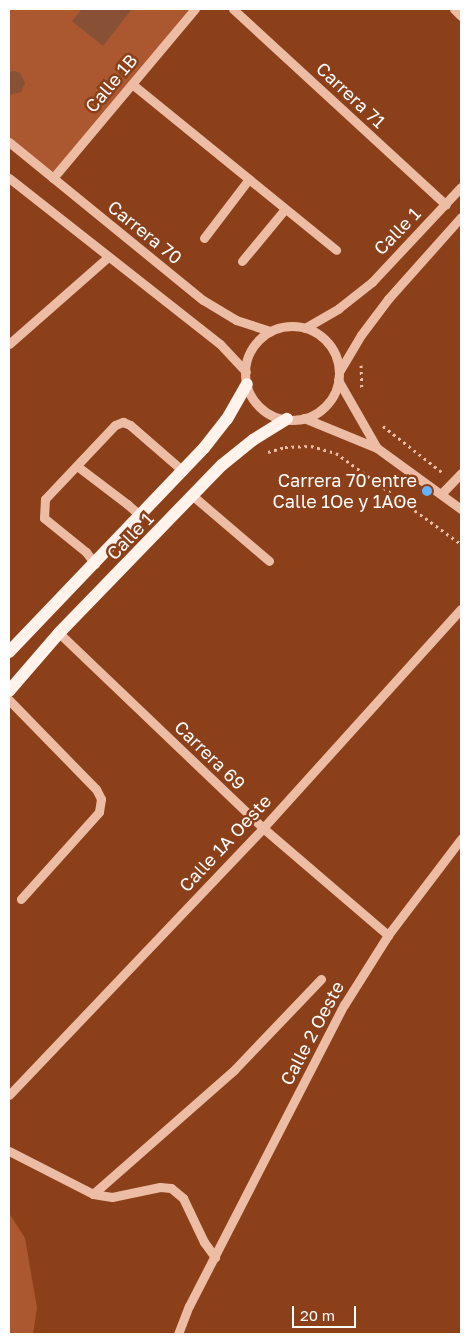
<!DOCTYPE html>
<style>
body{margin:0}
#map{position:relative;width:470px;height:1343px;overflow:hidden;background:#8b401a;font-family:"Golos Text",sans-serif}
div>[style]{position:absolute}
.green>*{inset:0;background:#ab5830}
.water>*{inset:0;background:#885034}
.path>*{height:3px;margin-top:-1.5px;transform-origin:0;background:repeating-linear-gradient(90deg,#edbca4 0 2.5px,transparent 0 6.5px)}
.minor>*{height:9px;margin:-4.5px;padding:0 4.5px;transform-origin:4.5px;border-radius:4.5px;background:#edbca4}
.minor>.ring{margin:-4.5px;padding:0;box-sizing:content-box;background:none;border:9px solid #edbca4;border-radius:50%}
.major>*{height:12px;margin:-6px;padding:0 6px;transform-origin:6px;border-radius:6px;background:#fff3eb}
.dots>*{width:14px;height:14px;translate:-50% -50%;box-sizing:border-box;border:2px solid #8b401a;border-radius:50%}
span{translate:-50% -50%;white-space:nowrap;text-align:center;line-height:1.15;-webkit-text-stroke:5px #8b401a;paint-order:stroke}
.street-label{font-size:18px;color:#fff}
.poi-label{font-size:18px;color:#fff}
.right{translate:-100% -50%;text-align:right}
.frame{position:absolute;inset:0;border:10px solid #fff;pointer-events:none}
.scale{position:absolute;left:292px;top:1306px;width:64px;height:22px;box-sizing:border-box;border:2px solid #fff;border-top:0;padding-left:6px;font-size:15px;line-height:18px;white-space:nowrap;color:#fff;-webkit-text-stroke:4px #8b401a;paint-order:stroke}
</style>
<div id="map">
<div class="green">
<i style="clip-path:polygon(9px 9px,195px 9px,53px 178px,9px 142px)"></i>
<i style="clip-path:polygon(9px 1213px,25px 1238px,37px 1308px,33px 1334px,9px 1334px)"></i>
</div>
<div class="water">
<i style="clip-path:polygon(82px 9px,132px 9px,103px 46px,72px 21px)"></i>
<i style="clip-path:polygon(15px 71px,20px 73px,25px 83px,21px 92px,10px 95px,9px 72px)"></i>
</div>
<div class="path">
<i style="left:361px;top:365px;width:24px;rotate:88deg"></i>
<i style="left:383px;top:426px;width:76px;rotate:38.1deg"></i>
<i style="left:268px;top:452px;width:18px;rotate:-16deg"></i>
<i style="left:285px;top:447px;width:26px;rotate:-2deg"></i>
<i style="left:311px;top:446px;width:26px;rotate:16deg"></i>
<i style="left:336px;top:453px;width:155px;rotate:36.1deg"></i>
</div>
<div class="minor">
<i style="left:233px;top:9px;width:289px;rotate:42.6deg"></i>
<i style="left:454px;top:9px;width:10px;rotate:45deg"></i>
<i style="left:132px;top:84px;width:263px;rotate:39.1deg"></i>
<i style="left:9px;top:142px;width:250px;rotate:39.2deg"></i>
<i style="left:203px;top:300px;width:39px;rotate:31deg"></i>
<i style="left:236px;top:320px;width:36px;rotate:18deg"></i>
<i style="left:9px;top:178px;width:268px;rotate:38.2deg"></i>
<i style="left:220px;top:344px;width:38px;rotate:47deg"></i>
<i style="left:53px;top:178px;width:221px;rotate:-50deg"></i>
<i style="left:204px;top:238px;width:74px;rotate:-52.7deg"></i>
<i style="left:242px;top:261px;width:67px;rotate:-50.4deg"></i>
<i class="ring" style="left:245px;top:326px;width:85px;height:85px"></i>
<i style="left:305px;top:328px;width:39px;rotate:-30deg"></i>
<i style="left:339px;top:308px;width:42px;rotate:-38.2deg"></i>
<i style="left:372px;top:282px;width:130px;rotate:-46.9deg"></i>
<i style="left:9px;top:344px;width:132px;rotate:-41.3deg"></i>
<i style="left:339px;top:372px;width:43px;rotate:-59.3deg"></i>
<i style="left:361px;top:335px;width:45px;rotate:-53.1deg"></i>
<i style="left:388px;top:299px;width:110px;rotate:-48.3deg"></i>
<i style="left:338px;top:380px;width:78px;rotate:60.2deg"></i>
<i style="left:304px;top:418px;width:79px;rotate:22.3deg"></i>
<i style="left:377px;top:448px;width:104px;rotate:36deg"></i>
<i style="left:77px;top:466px;width:63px;rotate:37.2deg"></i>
<i style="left:127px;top:504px;width:18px;rotate:41deg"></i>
<i style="left:441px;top:494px;width:29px;rotate:-46deg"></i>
<i style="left:193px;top:496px;width:100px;rotate:40.5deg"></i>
<i style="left:95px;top:564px;width:15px;rotate:-127deg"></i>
<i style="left:86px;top:552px;width:54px;rotate:-141deg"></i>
<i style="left:44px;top:518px;width:19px;rotate:-87deg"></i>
<i style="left:45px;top:499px;width:102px;rotate:-46.6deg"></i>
<i style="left:115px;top:425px;width:9px;rotate:-21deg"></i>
<i style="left:123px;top:422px;width:8px;rotate:23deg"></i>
<i style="left:130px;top:425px;width:70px;rotate:41deg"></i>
<i style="left:59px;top:633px;width:282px;rotate:43.7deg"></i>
<i style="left:263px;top:828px;width:165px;rotate:40.6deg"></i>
<i style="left:9px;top:700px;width:124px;rotate:45.7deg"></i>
<i style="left:96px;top:789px;width:11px;rotate:63deg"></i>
<i style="left:101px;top:799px;width:13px;rotate:99deg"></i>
<i style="left:99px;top:812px;width:117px;rotate:131.9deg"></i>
<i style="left:9px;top:1095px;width:369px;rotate:-46.4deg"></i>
<i style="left:263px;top:828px;width:295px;rotate:-47.9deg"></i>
<i style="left:9px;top:1151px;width:94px;rotate:27.1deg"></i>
<i style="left:93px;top:1194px;width:19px;rotate:9deg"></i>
<i style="left:112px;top:1197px;width:49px;rotate:-11.8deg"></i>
<i style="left:160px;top:1187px;width:11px;rotate:5deg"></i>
<i style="left:171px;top:1188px;width:16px;rotate:40deg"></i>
<i style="left:183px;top:1198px;width:49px;rotate:64.5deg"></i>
<i style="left:204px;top:1242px;width:19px;rotate:54deg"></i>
<i style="left:93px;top:1194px;width:188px;rotate:-41.3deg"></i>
<i style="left:234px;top:1070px;width:126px;rotate:-46.3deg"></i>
<i style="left:178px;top:1334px;width:30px;rotate:-69deg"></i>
<i style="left:189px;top:1306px;width:339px;rotate:-62.8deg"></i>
<i style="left:344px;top:1005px;width:83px;rotate:-57.8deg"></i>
<i style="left:388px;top:935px;width:121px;rotate:-52.8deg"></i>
</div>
<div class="major">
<i style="left:9px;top:652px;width:282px;rotate:-46.3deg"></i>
<i style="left:204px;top:448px;width:37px;rotate:-52deg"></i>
<i style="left:227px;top:419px;width:40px;rotate:-60.3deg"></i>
<i style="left:9px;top:691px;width:77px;rotate:-49.2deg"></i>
<i style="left:59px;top:633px;width:234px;rotate:-45.9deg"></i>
<i style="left:222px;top:465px;width:40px;rotate:-39deg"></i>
<i style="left:253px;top:440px;width:40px;rotate:-32deg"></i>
</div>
<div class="dots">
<i style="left:427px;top:491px;background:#61b2ff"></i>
</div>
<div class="street-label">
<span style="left:111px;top:83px;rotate:-50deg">Calle 1B</span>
<span style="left:351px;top:95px;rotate:43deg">Carrera 71</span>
<span style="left:397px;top:231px;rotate:-46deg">Calle 1</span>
<span style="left:145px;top:232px;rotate:39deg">Carrera 70</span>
<span style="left:130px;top:536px;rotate:-46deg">Calle 1</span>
<span style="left:210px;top:755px;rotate:44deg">Carrera 69</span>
<span style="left:225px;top:843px;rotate:-47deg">Calle 1A Oeste</span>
<span style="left:312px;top:1033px;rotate:-62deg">Calle 2 Oeste</span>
</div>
<div class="poi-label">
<span class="right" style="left:417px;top:491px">Carrera 70 entre<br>Calle 1Oe y 1AOe</span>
</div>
<div class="frame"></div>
<div class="scale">20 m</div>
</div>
